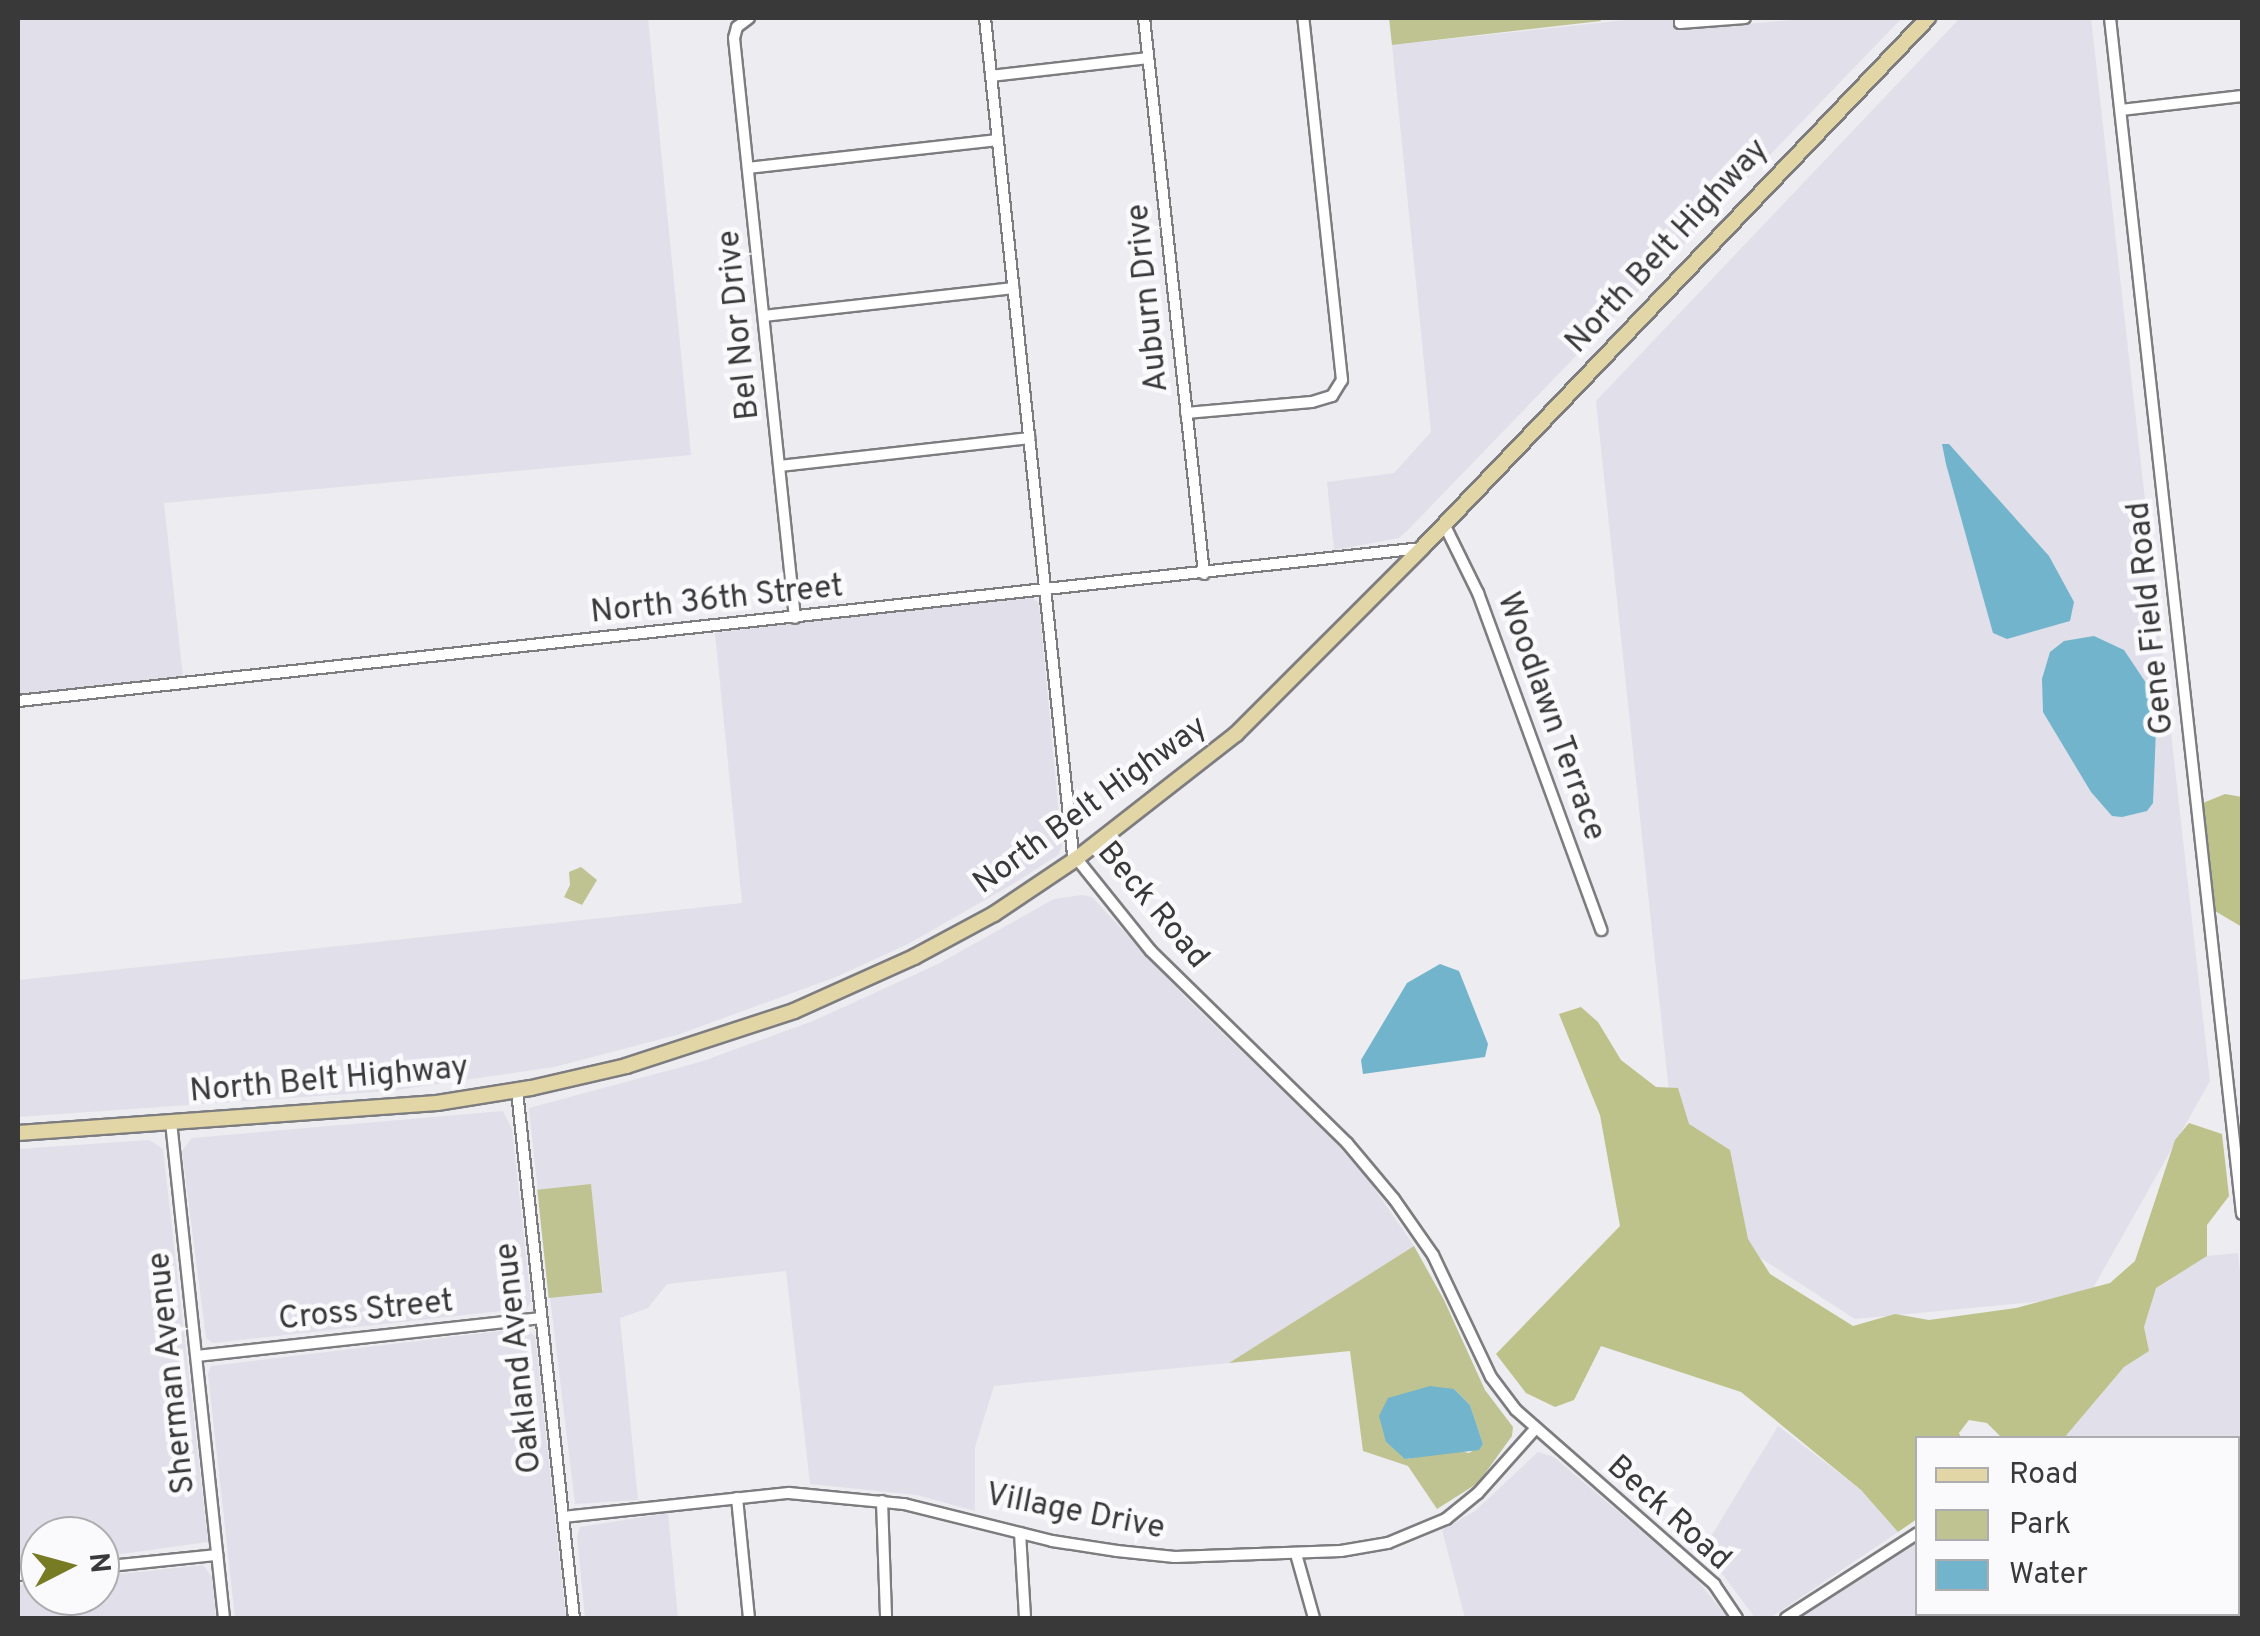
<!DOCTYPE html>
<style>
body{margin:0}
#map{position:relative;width:2260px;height:1636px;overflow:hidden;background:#edecf0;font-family:Overpass,sans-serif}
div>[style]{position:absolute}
.built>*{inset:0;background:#e1dfe9;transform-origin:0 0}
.green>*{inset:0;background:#bfc391;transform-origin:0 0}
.forest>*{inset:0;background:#bdc28a}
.water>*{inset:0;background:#72b4cb}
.roads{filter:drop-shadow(2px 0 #7d7d80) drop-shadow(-2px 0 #7d7d80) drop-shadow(0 2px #7d7d80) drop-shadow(0 -2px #7d7d80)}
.minor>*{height:10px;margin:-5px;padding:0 5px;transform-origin:5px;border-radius:5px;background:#fff}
.major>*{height:14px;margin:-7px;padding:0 7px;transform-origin:7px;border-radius:7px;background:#e2d6a7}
span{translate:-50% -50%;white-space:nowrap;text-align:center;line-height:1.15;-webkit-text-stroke:9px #fafafd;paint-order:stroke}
.street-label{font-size:32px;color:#39393a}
.frame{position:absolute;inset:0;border:20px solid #39393a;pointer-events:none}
.legend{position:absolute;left:1915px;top:1436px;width:325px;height:180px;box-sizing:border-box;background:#fafafd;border:2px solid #adadaf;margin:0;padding:12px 18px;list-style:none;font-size:30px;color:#39393a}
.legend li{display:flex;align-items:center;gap:20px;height:50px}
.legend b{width:50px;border:2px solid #adadaf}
.north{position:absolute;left:20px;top:1516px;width:100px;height:100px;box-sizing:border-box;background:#fafafd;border:2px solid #adadaf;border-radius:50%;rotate:84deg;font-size:28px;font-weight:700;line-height:40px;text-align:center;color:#39393a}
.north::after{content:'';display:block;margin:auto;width:35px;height:45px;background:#777b24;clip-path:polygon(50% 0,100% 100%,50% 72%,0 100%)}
</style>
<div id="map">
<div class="built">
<i style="clip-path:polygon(18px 18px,648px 18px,691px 455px,164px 503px,183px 677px,18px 694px)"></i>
<i style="clip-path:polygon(1645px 18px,1674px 18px,1690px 29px,1814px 18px,1902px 18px,1407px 531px,1399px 538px,1334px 550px,1327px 482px,1394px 473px,1431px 432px,1392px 45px)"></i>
<i style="clip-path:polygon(1960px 18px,2091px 18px,2210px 1081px,2088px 1297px,1855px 1319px,1745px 1248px,1673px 1130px,1596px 401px)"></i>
<i style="clip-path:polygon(1028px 595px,1039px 603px,1062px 847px,1058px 855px,1013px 884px,908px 944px,836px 977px,677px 1035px,554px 1067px,389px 1091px,18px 1117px,18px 980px,742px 903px,715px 633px)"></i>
<i style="clip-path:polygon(1082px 895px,1092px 897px,1185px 997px,1335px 1142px,1370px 1182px,1414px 1246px,1229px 1363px,994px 1386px,975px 1447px,975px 1511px,917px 1495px,810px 1484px,786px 1271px,667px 1284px,648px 1308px,620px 1318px,638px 1500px,575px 1504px,550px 1297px,603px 1291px,591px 1185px,538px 1192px,529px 1108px,700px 1062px,813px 1021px,938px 964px,1054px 899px)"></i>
<i style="clip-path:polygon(503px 1111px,512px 1129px,531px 1301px,527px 1308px,213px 1343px,206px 1338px,182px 1151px,192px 1138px)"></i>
<i style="clip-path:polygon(149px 1140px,163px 1149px,208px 1542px,100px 1557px,100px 1536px,40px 1536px,40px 1564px,18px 1567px,18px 1149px)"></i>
<i style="clip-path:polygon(2238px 1253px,2242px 1291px,2242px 1606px,2238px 1607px,2238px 1438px,2064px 1438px,2124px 1367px,2148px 1351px,2144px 1327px,2156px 1287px,2207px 1256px)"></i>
<i style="clip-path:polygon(524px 1328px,535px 1336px,566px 1618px,235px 1618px,208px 1374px,211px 1366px)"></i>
<i style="clip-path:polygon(1778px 1426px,1861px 1490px,1898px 1532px,1770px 1618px,1755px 1618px,1724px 1576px,1701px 1553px)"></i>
<i style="clip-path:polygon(1538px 1452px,1554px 1457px,1693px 1575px,1728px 1618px,1465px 1618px,1442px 1530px,1475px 1511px)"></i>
<i style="clip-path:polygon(668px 1513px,678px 1618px,585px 1618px,577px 1536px,580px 1527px)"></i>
<i style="clip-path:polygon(1917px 1543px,1918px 1614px,1976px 1614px,1973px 1618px,1797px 1618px)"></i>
<i style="clip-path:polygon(203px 1565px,212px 1577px,216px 1618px,18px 1618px,18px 1585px,40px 1583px,40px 1596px,100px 1596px,100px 1576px)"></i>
<i style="left:1999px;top:1614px;width:210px;height:4px"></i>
</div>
<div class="green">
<i style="clip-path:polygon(1389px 18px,1600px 18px,1601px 21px,1392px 45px)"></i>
<i style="clip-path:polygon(581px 867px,597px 880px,582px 905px,564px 897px,570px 885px,569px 872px)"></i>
<i style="left:591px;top:1184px;width:109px;height:54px;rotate:84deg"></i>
<i style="clip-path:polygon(evenodd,1414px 1246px,1444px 1300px,1485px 1390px,1513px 1427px,1512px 1436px,1478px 1483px,1437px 1509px,1408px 1466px,1363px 1451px,1350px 1351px,1229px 1363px,1414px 1246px,1454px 1389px,1470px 1405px,1483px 1444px,1469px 1453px,1455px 1450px,1406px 1459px,1386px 1442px,1454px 1389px)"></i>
</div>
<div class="forest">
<i style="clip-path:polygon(2225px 794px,2242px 797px,2242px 927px,2215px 911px,2203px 803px)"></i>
<i style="clip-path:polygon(1581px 1007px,1598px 1022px,1621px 1060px,1656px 1087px,1678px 1088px,1689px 1124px,1730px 1150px,1748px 1239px,1770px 1274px,1853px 1326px,1895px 1314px,1929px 1320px,2016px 1308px,2110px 1283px,2135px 1261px,2175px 1140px,2189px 1123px,2222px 1134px,2229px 1196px,2207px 1225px,2207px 1256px,2156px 1288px,2144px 1327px,2149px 1351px,2124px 1367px,2064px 1438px,2002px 1438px,1987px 1423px,1969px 1420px,1959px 1433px,1961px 1438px,1918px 1438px,1917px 1519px,1898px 1532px,1861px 1490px,1741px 1392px,1601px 1346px,1574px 1400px,1555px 1407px,1526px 1393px,1496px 1354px,1620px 1226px,1600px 1115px,1559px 1014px)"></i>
</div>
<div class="water">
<i style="clip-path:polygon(1949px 444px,2049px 556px,2074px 602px,2070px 621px,2007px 639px,1993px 633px,1946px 464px,1942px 444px)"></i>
<i style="clip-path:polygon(2094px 636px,2124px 650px,2152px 692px,2156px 730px,2153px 803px,2147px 811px,2122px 817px,2112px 816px,2091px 792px,2043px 712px,2042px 679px,2050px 652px,2064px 641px)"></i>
<i style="clip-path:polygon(1440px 964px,1459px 971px,1488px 1044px,1485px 1057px,1363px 1074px,1361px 1060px,1407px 983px)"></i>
<i style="clip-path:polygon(1430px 1386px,1454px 1389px,1470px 1405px,1483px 1444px,1479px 1450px,1405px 1459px,1386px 1442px,1379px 1416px,1388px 1398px)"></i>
</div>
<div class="roads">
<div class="minor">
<i style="left:749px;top:18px;width:15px;rotate:143deg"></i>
<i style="left:737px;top:27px;width:11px;rotate:105deg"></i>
<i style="left:734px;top:38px;width:583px;rotate:84deg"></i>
<i style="left:985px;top:18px;width:841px;rotate:83.99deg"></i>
<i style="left:1073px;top:854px;width:124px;rotate:51.2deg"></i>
<i style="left:1151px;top:951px;width:274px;rotate:44.4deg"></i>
<i style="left:1347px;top:1143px;width:73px;rotate:50deg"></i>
<i style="left:1394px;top:1199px;width:68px;rotate:55.1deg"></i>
<i style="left:1433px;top:1255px;width:135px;rotate:64.6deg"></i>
<i style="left:1491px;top:1377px;width:41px;rotate:52.9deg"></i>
<i style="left:1516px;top:1410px;width:264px;rotate:41.3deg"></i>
<i style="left:1714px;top:1584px;width:41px;rotate:55.9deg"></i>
<i style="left:1144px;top:18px;width:559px;rotate:83.84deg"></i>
<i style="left:1680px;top:18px;width:5px;rotate:90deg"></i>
<i style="left:1680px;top:23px;width:65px;rotate:-4.4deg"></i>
<i style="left:2110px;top:18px;width:1203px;rotate:83.7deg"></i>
<i style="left:991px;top:76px;width:158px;rotate:-6.5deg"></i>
<i style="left:2121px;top:110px;width:122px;rotate:-6.6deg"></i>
<i style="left:748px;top:168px;width:251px;rotate:-6.4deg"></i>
<i style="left:764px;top:316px;width:251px;rotate:-6.4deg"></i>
<i style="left:1186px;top:413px;width:126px;rotate:-5deg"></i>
<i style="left:1312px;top:402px;width:21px;rotate:-17deg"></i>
<i style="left:1332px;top:396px;width:19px;rotate:-58deg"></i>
<i style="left:1342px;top:380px;width:364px;rotate:-96.1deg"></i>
<i style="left:780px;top:466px;width:251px;rotate:-6.4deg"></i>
<i style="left:1444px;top:524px;width:77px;rotate:63.8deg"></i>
<i style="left:1478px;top:593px;width:359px;rotate:69.9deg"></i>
<i style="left:18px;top:701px;width:1411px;rotate:-6.22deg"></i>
<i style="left:517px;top:1091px;width:530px;rotate:83.83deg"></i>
<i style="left:171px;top:1122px;width:499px;rotate:83.9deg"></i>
<i style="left:197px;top:1356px;width:346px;rotate:-6.3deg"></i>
<i style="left:737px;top:1498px;width:121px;rotate:84.3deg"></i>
<i style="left:882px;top:1501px;width:117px;rotate:88deg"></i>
<i style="left:563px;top:1517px;width:227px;rotate:-6.1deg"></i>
<i style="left:789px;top:1493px;width:116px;rotate:5.5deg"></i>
<i style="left:904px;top:1504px;width:153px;rotate:14deg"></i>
<i style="left:1052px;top:1541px;width:66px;rotate:8.7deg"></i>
<i style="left:1117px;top:1551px;width:58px;rotate:5.9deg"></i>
<i style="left:1175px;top:1557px;width:166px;rotate:-2.1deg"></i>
<i style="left:1341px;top:1551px;width:48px;rotate:-9.7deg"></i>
<i style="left:1388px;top:1543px;width:63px;rotate:-22.5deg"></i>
<i style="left:1446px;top:1519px;width:41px;rotate:-39.1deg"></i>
<i style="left:1478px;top:1493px;width:87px;rotate:-48.3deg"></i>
<i style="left:1020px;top:1533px;width:85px;rotate:86.6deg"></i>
<i style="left:1296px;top:1554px;width:66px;rotate:74.3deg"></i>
<i style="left:100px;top:1567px;width:118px;rotate:-5.9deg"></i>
<i style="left:18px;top:1575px;width:22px;rotate:-5deg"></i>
<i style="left:1786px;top:1618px;width:157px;rotate:-32.8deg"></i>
</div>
<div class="major">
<i style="left:18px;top:1133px;width:420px;rotate:-4.1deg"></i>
<i style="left:437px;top:1103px;width:95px;rotate:-9.1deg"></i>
<i style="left:531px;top:1088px;width:98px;rotate:-13deg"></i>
<i style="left:626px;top:1066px;width:177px;rotate:-18.1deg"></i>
<i style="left:794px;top:1011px;width:132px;rotate:-24.2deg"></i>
<i style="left:914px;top:957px;width:91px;rotate:-28.3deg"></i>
<i style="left:994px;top:914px;width:99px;rotate:-33.9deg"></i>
<i style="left:1076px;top:859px;width:203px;rotate:-38deg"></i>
<i style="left:1236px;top:734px;width:263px;rotate:-45deg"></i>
<i style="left:1422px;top:548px;width:733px;rotate:-46.33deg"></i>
</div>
</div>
<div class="street-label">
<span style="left:1668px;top:247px;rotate:-47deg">North Belt Highway</span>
<span style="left:1149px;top:298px;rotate:-96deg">Auburn Drive</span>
<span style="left:740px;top:325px;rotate:-96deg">Bel Nor Drive</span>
<span style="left:717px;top:601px;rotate:-6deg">North 36th Street</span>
<span style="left:2152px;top:618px;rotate:-96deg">Gene Field Road</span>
<span style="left:1550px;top:717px;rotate:70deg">Woodlawn Terrace</span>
<span style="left:1091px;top:806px;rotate:-36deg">North Belt Highway</span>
<span style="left:1152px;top:906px;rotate:50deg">Beck Road</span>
<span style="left:329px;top:1081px;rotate:-5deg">North Belt Highway</span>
<span style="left:366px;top:1312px;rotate:-6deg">Cross Street</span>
<span style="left:520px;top:1358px;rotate:-96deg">Oakland Avenue</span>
<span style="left:173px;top:1373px;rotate:-96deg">Sherman Avenue</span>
<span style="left:1075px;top:1513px;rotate:11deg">Village Drive</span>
<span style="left:1668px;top:1514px;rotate:42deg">Beck Road</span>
</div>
<div class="frame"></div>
<ul class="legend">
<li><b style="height:12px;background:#e2d6a7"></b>Road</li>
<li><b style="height:28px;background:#bfc391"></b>Park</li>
<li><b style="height:28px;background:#72b4cb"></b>Water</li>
</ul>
<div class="north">N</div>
</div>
